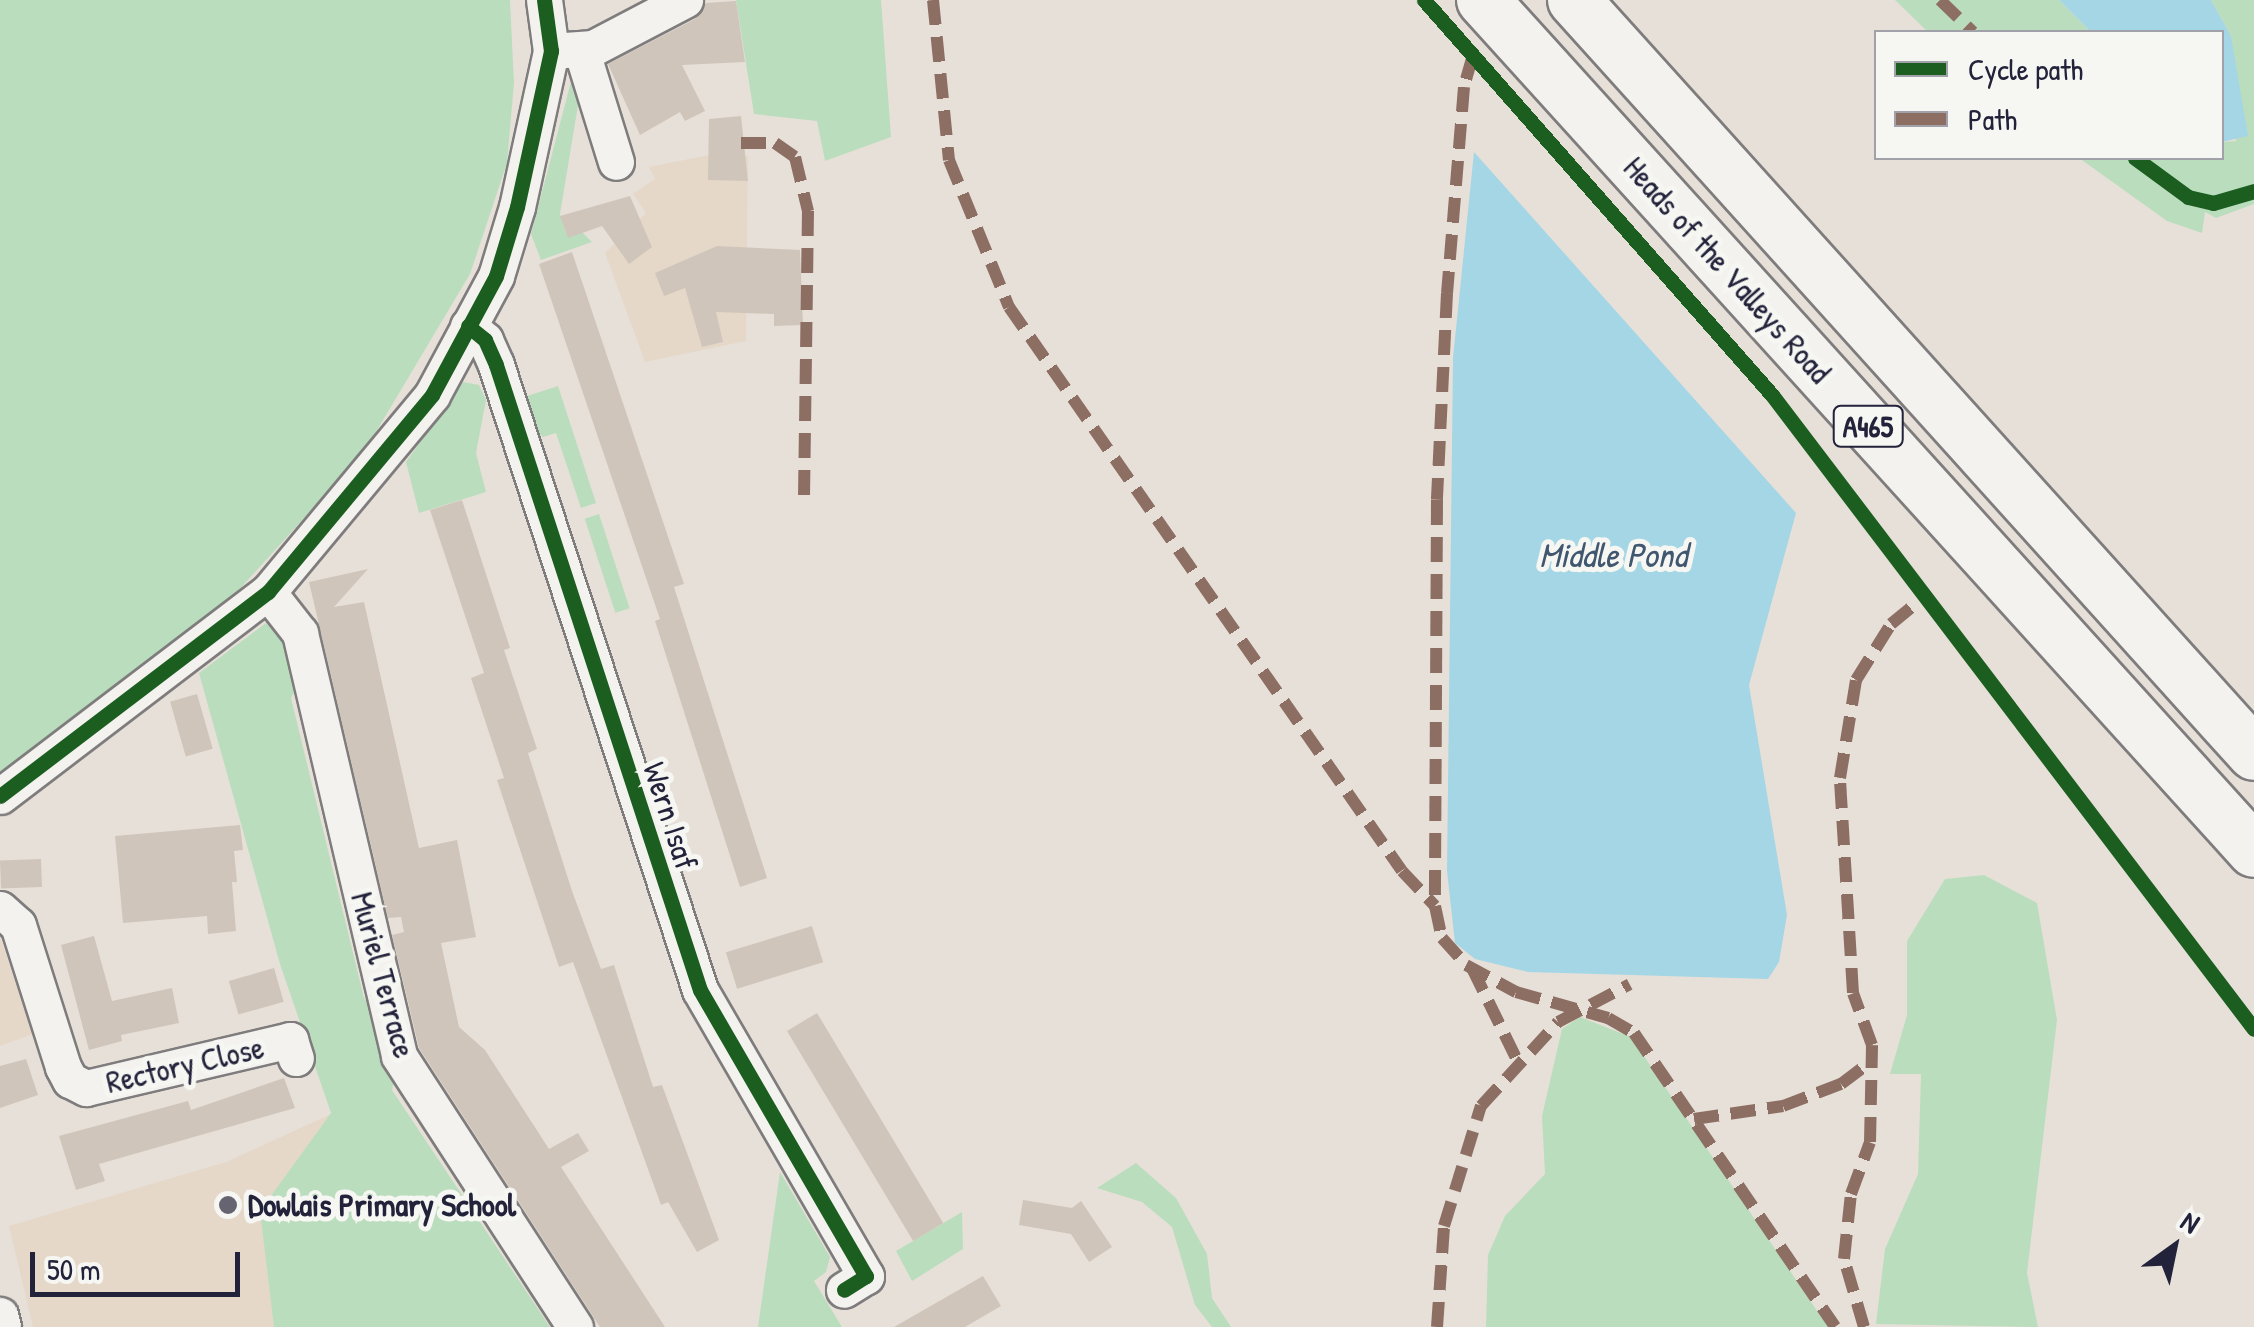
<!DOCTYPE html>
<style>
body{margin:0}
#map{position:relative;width:2254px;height:1327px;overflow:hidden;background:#e7e0d8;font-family:"Patrick Hand",sans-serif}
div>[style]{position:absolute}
.built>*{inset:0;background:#e6d8c9}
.green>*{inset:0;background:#baddbd;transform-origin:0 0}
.water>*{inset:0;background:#a5d6e5}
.building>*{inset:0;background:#d0c5ba;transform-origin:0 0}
.roads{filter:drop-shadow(2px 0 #7f7c7d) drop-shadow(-2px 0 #7f7c7d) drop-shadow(0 2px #7f7c7d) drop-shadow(0 -2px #7f7c7d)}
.minor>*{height:35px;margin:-17.5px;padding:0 17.5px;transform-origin:17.5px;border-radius:17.5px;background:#f3f2ef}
.highway>*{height:52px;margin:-26px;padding:0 26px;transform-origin:26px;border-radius:26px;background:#f3f2ef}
.quiet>*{height:12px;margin-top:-6px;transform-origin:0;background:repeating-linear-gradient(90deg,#8d6e63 0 25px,transparent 0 37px)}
.cycleway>*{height:15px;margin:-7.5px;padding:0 7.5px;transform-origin:7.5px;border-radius:7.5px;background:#1b5e20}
.dots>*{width:28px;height:28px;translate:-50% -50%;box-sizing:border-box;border:5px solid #f6f6f2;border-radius:50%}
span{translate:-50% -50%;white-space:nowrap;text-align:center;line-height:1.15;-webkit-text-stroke:10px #f6f6f2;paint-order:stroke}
.shield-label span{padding:2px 8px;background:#f6f6f2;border:2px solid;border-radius:8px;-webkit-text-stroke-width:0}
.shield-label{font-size:30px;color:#22223b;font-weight:700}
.street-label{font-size:32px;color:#22223b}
.poi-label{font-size:32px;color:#22223b;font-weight:700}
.left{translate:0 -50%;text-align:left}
.water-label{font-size:35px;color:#415770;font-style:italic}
.legend{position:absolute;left:1874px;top:30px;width:350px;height:130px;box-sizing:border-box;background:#f6f6f2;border:2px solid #a1a1a9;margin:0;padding:12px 18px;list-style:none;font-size:30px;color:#22223b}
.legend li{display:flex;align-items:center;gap:20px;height:50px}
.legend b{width:50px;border:2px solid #a1a1a9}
.north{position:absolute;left:2124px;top:1197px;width:100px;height:100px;-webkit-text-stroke:8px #f6f6f2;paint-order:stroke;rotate:33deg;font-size:28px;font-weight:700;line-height:40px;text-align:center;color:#22223b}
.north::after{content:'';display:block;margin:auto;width:35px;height:45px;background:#22223b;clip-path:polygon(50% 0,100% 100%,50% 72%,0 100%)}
.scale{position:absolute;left:30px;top:1252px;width:210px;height:45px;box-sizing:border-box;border:5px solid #22223b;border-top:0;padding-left:12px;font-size:30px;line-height:35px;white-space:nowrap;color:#22223b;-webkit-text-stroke:8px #f6f6f2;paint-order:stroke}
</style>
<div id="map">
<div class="built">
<i style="clip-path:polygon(709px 155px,748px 156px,746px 341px,645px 362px,605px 253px,646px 213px,633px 194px,655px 179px,649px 167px)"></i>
<i style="clip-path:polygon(0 937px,33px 1034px,0 1046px)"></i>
<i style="clip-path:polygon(331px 1114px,454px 1327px,33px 1327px,9px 1226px,226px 1162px)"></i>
</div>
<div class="green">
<i style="clip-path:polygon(0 0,510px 0,514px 83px,507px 163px,470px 274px,364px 452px,226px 604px,0 772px)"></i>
<i style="clip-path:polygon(881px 0,891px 137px,825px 161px,817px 121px,754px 114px,736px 0)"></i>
<i style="clip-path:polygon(1895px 0,2059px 0,2091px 32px,1928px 32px)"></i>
<i style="clip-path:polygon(2211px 0,2254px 0,2254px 204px,2216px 218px,2205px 212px,2202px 233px,2167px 221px,2079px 158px,2222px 158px,2222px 142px,2236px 141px,2231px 36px)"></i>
<i style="clip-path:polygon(573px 74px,583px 75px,560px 214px,566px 233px,579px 229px,592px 242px,541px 260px,531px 234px)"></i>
<i style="clip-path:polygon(463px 382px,479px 385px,486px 400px,476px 453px,486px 492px,419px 513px,406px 462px)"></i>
<i style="clip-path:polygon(558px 386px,596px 503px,581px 508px,556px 433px,543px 437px,536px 431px,524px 397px)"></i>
<i style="left:599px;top:514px;width:99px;height:15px;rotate:72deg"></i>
<i style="clip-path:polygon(266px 623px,288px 644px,299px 683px,291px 698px,364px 998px,378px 1014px,396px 1072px,392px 1090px,550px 1327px,274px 1327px,260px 1211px,331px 1113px,280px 964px,199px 673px)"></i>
<i style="clip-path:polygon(1984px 875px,2037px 903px,2057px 1020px,2027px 1273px,2038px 1327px,1876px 1324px,1885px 1249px,1918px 1174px,1921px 1074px,1890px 1074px,1907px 1015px,1907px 941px,1945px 879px)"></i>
<i style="clip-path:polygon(1580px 1017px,1631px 1037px,1828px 1327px,1486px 1327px,1488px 1255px,1505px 1216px,1545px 1174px,1542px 1116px,1562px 1029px)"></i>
<i style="clip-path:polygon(1136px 1163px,1176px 1198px,1207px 1254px,1212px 1298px,1231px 1327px,1212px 1327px,1195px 1305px,1172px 1227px,1142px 1202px,1097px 1188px)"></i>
<i style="clip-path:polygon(780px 1172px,830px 1257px,826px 1272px,814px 1281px,842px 1327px,758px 1327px)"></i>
<i style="clip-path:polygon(962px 1212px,963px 1249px,912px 1281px,896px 1251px)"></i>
</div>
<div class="water">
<i style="clip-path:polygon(2059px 0,2211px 0,2231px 36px,2248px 136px,2222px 142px,2222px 32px,2091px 32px)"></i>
<i style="clip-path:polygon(1474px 152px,1796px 513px,1749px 685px,1787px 915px,1779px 962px,1768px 979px,1528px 972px,1475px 959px,1455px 943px,1447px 871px,1453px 358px)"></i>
</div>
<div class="building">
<i style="clip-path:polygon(736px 1px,745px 62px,682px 65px,705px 111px,685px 121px,680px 112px,640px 135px,608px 64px,695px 19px,706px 3px)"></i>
<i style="clip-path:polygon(741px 116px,748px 181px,708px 180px,709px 119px)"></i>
<i style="clip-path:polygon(630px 196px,652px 247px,629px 264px,602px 226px,568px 238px,560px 216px)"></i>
<i style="clip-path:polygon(717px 246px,800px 250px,803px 325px,774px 326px,774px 314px,716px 312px,723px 342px,702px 347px,685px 288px,664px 296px,655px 273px)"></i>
<i style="clip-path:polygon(572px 252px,684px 584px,674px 587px,767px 878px,740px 887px,655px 621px,660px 619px,539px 264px)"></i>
<i style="clip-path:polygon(462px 500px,510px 648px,504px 650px,537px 749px,528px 753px,572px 891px,601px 969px,614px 965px,653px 1087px,662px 1085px,719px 1240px,697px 1252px,668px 1202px,661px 1205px,573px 962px,559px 967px,497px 780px,504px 778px,471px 678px,484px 673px,430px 510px)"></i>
<i style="clip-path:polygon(368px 569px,334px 607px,364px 602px,419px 848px,457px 840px,476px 937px,441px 943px,459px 1027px,485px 1050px,549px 1149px,578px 1133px,589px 1151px,561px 1167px,665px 1327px,600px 1327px,419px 1048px,392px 935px,404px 932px,401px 917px,388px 918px,309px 582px)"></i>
<i style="left:197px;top:694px;width:57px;height:28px;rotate:74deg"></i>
<i style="clip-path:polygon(240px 825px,243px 850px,234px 851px,237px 882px,232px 882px,236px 931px,208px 934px,207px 916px,123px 923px,115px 836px)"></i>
<i style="left:41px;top:859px;width:28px;height:41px;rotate:88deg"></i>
<i style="left:812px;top:926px;width:38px;height:90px;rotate:73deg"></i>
<i style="clip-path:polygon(94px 936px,112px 1001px,172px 988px,179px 1023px,121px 1035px,122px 1041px,89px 1050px,61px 945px)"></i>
<i style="left:274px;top:968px;width:35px;height:47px;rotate:74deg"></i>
<i style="left:817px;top:1013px;width:245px;height:35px;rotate:59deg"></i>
<i style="clip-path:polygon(26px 1059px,38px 1095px,0 1108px,0 1066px)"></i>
<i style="clip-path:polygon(284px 1078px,295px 1108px,99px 1164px,105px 1181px,76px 1190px,59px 1136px,188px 1101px,191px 1110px)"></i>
<i style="clip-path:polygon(1023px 1200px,1072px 1208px,1081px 1201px,1112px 1247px,1089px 1262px,1071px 1234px,1019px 1225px)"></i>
<i style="clip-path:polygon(983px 1276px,1001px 1306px,965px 1327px,894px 1327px)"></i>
</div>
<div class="roads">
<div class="minor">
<i style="left:551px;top:51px;width:42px;rotate:-4.1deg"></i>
<i style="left:593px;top:48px;width:104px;rotate:-27.6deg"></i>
<i style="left:582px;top:52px;width:115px;rotate:72.8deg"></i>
<i style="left:468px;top:326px;width:22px;rotate:39deg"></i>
<i style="left:485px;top:340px;width:27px;rotate:66deg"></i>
<i style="left:496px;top:365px;width:657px;rotate:71.92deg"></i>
<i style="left:700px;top:990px;width:331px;rotate:59.9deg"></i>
<i style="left:866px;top:1276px;width:26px;rotate:148deg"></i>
<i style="left:268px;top:592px;width:52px;rotate:52deg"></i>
<i style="left:300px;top:633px;width:434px;rotate:76.8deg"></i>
<i style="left:399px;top:1056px;width:323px;rotate:57deg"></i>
<i style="left:0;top:796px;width:337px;rotate:-37.3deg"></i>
<i style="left:268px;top:592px;width:256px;rotate:-50.2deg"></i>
<i style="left:432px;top:395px;width:135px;rotate:-61.7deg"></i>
<i style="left:496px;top:276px;width:72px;rotate:-73.1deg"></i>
<i style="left:517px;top:207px;width:160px;rotate:-77.7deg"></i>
<i style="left:551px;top:51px;width:51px;rotate:-97.8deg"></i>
<i style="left:0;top:909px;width:24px;rotate:42deg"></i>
<i style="left:18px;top:925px;width:149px;rotate:72.4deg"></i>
<i style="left:63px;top:1067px;width:15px;rotate:62deg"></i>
<i style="left:70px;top:1080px;width:18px;rotate:27deg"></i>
<i style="left:86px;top:1088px;width:210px;rotate:-13.2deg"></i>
<i style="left:290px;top:1040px;width:19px;rotate:72deg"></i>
<i style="left:0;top:1315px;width:12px;rotate:76deg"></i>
</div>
<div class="highway">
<i style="left:1483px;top:0;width:1148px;rotate:47.82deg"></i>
<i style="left:1574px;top:0;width:1015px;rotate:47.95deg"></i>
</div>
</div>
<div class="quiet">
<i style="left:933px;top:0;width:161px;rotate:84.3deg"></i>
<i style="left:949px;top:160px;width:159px;rotate:67.8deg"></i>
<i style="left:1009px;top:307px;width:687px;rotate:55.13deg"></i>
<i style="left:1402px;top:871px;width:48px;rotate:46.7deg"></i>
<i style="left:1940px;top:0;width:46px;rotate:44.1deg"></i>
<i style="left:1473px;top:55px;width:33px;rotate:106deg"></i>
<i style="left:1464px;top:87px;width:207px;rotate:94.7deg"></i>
<i style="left:1447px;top:293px;width:207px;rotate:92.8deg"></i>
<i style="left:1437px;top:500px;width:406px;rotate:90.3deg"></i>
<i style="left:1435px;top:906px;width:33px;rotate:78deg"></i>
<i style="left:1442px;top:938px;width:36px;rotate:48deg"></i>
<i style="left:1466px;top:965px;width:57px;rotate:28.4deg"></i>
<i style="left:1516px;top:992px;width:96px;rotate:15.8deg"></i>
<i style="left:1608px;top:1018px;width:30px;rotate:30deg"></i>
<i style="left:1634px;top:1033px;width:356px;rotate:55.6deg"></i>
<i style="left:741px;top:143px;width:34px"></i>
<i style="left:775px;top:143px;width:24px;rotate:35deg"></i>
<i style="left:795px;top:157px;width:56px;rotate:76.5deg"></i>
<i style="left:808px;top:211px;width:294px;rotate:90.8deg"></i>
<i style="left:1472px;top:968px;width:105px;rotate:63.9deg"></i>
<i style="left:1694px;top:1119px;width:90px;rotate:-8.3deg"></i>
<i style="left:1783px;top:1106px;width:62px;rotate:-20.8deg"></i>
<i style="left:1841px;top:1084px;width:36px;rotate:-37deg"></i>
<i style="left:1437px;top:1327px;width:101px;rotate:-86deg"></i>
<i style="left:1444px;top:1226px;width:126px;rotate:-72.9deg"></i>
<i style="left:1481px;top:1106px;width:114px;rotate:-47.5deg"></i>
<i style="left:1558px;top:1022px;width:81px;rotate:-27.8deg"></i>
<i style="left:1864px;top:1327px;width:71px;rotate:-106.4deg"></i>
<i style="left:1844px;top:1259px;width:65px;rotate:-83.9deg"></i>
<i style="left:1851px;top:1194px;width:55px;rotate:-69.9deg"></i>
<i style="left:1870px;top:1142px;width:97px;rotate:-88.8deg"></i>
<i style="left:1872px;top:1045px;width:55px;rotate:-110.1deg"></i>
<i style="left:1853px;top:993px;width:215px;rotate:-93.5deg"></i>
<i style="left:1840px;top:778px;width:99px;rotate:-80.7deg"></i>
<i style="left:1856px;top:680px;width:66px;rotate:-58deg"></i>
<i style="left:1891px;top:624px;width:44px;rotate:-39.5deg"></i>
</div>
<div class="cycleway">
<i style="left:1424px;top:0;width:526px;rotate:48.62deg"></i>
<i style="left:1772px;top:395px;width:796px;rotate:52.76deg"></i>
<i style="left:2135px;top:158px;width:66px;rotate:36.3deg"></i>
<i style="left:2188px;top:197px;width:26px;rotate:13deg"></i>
<i style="left:2213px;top:203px;width:43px;rotate:-16.3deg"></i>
<i style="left:468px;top:326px;width:22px;rotate:39deg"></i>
<i style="left:485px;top:340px;width:27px;rotate:66deg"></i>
<i style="left:496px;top:365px;width:657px;rotate:71.92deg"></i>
<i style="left:700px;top:990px;width:331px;rotate:59.9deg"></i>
<i style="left:866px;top:1276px;width:26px;rotate:148deg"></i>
<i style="left:0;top:796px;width:337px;rotate:-37.3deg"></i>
<i style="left:268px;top:592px;width:256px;rotate:-50.2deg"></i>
<i style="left:432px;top:395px;width:135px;rotate:-61.7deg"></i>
<i style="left:496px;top:276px;width:72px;rotate:-73.1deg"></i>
<i style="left:517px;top:207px;width:160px;rotate:-77.7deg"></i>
<i style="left:551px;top:51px;width:51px;rotate:-97.8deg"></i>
</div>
<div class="dots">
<i style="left:228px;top:1205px;background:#676472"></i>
</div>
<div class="shield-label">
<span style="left:1868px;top:426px">A465</span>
</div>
<div class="street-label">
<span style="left:1727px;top:270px;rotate:48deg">Heads of the Valleys Road</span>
<span style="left:670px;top:816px;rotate:72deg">Wern Isaf</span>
<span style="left:383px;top:975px;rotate:75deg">Muriel Terrace</span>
<span style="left:185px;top:1065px;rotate:-13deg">Rectory Close</span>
</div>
<div class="poi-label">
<span class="left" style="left:248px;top:1205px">Dowlais Primary School</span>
</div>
<div class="water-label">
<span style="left:1613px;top:555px">Middle Pond</span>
</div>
<ul class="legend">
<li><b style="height:12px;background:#1b5e20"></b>Cycle path</li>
<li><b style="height:12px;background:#8d6e63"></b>Path</li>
</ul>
<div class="north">N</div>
<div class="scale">50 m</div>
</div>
